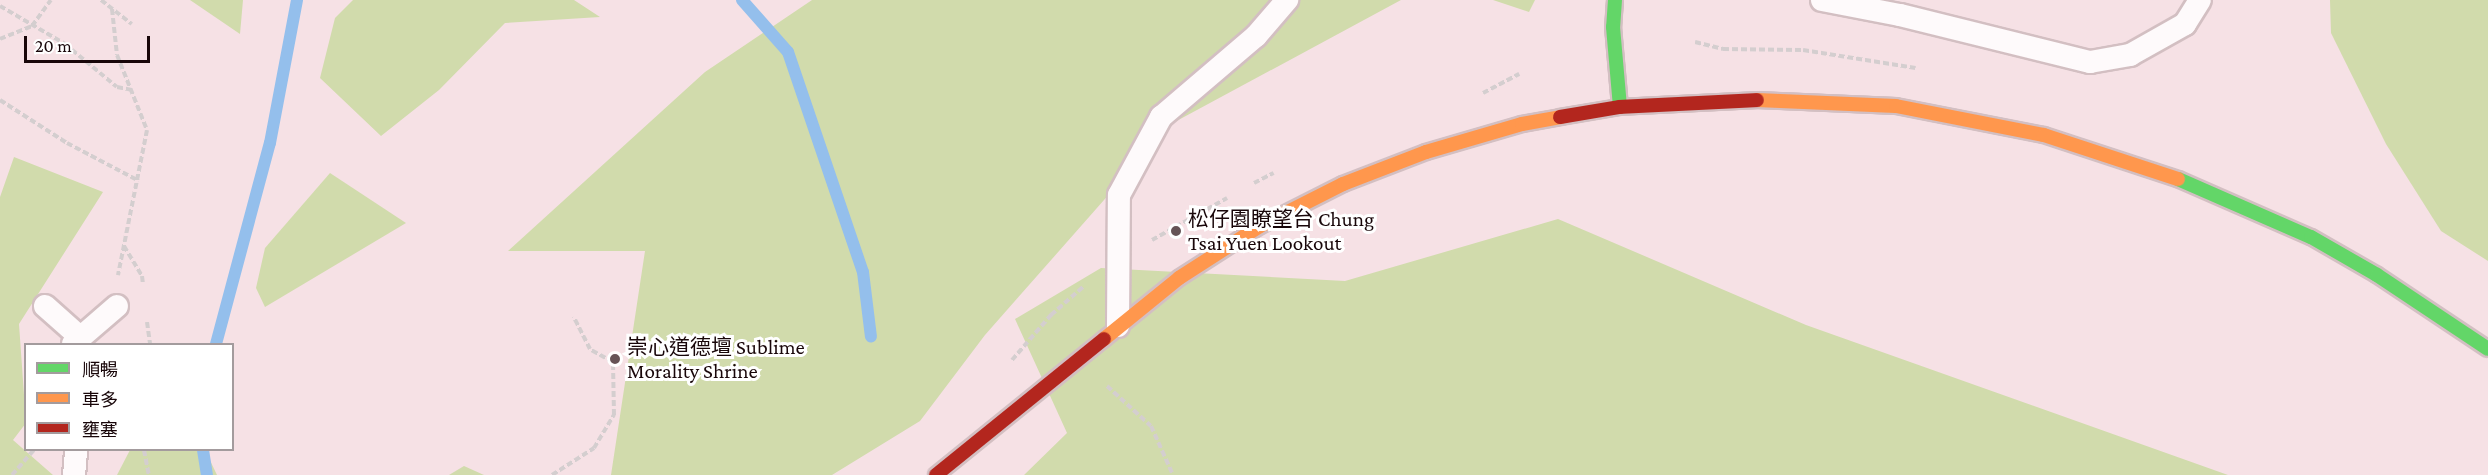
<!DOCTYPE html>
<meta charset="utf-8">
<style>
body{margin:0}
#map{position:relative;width:2488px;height:475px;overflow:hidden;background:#f6e1e5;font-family:"Crimson Pro","Noto Sans TC",serif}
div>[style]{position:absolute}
.green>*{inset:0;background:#d1dbac}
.stream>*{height:12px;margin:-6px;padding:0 6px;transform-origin:6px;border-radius:6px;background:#94bfec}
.path>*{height:4px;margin-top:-2px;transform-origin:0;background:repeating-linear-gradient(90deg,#d4cecf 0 6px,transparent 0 9px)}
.roads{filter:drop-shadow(2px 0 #d3bfc2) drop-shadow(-2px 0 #d3bfc2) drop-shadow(0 2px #d3bfc2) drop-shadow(0 -2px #d3bfc2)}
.lane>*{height:22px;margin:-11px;padding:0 11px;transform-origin:11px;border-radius:11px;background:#fefafb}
.fast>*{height:14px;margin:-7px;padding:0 7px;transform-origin:7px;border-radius:7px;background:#63d668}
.slow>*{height:14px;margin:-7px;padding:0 7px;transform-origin:7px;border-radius:7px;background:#ff974d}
.jam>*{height:14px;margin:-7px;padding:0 7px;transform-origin:7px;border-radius:7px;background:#b3261e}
.dots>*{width:16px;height:16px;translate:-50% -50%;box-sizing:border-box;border:3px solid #fff;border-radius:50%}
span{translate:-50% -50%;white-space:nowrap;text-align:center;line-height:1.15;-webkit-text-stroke:6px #fff;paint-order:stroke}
.poi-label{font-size:21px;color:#180609}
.left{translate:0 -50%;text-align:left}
.legend{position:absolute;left:24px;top:343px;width:210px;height:108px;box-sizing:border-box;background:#fff;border:2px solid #a39b9d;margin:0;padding:8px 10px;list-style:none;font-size:18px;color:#180609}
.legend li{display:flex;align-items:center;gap:12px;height:30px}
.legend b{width:30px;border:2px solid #a39b9d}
.scale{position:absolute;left:24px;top:36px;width:126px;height:27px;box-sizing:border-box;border:3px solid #180609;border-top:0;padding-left:8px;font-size:18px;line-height:21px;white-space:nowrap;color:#180609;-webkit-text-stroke:4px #fff;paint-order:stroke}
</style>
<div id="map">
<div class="green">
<i style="clip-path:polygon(190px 0,243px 0,240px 34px)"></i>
<i style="clip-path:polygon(353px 0,574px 0,600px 17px,505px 23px,439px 90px,381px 136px,320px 78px,335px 18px)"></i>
<i style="clip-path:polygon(812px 0,1401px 0,1171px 124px,985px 335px,920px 421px,832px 475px,611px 475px,645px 251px,508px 251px,705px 72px)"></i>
<i style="clip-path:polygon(1493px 0,1535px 0,1529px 12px)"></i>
<i style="clip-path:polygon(2330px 0,2488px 0,2488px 261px,2441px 231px,2386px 144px,2331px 33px)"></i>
<i style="clip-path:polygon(14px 157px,103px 192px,19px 324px,26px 423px,13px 440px,53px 475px,0 475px,0 197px)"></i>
<i style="clip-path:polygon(330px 173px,406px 223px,265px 307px,256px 288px,265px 248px)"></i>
<i style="clip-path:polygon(1558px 219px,1806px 325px,2228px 475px,1024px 475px,1067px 433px,1015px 319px,1101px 268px,1345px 281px)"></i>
<i style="clip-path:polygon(130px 450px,205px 450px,217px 475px,117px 475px)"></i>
<i style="clip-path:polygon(464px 466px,484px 475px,449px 475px)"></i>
</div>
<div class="stream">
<i style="left:742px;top:0;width:69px;rotate:48.5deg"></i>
<i style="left:788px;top:52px;width:232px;rotate:71.2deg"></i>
<i style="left:863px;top:272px;width:65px;rotate:83deg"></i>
<i style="left:216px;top:344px;width:208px;rotate:-75deg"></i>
<i style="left:270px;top:143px;width:146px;rotate:-79.3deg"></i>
<i style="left:203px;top:450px;width:25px;rotate:81deg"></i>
</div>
<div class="path">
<i style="left:101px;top:0;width:39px;rotate:38deg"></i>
<i style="left:0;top:6px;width:75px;rotate:30.3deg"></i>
<i style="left:65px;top:44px;width:67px;rotate:39.6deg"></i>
<i style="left:117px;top:87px;width:15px;rotate:11deg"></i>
<i style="left:112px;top:9px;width:46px;rotate:83.8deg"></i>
<i style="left:117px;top:55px;width:81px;rotate:68.2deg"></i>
<i style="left:147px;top:130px;width:148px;rotate:101.3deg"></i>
<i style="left:0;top:39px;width:35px;rotate:-22deg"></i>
<i style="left:32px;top:26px;width:32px;rotate:-54deg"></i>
<i style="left:1695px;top:42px;width:29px;rotate:14deg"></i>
<i style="left:1723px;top:49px;width:80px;rotate:0.7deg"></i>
<i style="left:1803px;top:50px;width:114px;rotate:9.1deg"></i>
<i style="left:1483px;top:93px;width:41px;rotate:-27.8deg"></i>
<i style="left:0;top:100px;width:80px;rotate:32.7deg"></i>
<i style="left:67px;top:143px;width:81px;rotate:27.8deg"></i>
<i style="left:1254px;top:183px;width:22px;rotate:-27deg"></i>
<i style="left:1152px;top:240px;width:86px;rotate:-29.2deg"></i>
<i style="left:124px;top:246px;width:35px;rotate:59deg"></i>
<i style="left:142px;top:276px;width:8px;rotate:83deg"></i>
<i style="left:147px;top:322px;width:22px;rotate:82deg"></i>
<i style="left:1012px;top:360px;width:60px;rotate:-49.1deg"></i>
<i style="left:1051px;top:315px;width:44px;rotate:-41.3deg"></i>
<i style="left:1107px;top:386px;width:59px;rotate:42.3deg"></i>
<i style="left:1151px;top:426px;width:54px;rotate:65.8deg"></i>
<i style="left:144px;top:450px;width:25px;rotate:79deg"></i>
<i style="left:12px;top:475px;width:33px;rotate:-49deg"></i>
<i style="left:552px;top:475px;width:50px;rotate:-32.7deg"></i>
<i style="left:594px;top:448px;width:39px;rotate:-59deg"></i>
<i style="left:614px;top:415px;width:53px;rotate:-91.1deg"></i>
<i style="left:613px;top:362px;width:26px;rotate:-151deg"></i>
<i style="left:590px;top:349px;width:36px;rotate:-117deg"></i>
</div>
<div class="roads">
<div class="lane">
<i style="left:1822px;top:0;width:79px;rotate:10.9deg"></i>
<i style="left:1900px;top:15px;width:196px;rotate:13.9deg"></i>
<i style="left:2090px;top:62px;width:41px;rotate:-9.9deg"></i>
<i style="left:2130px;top:55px;width:63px;rotate:-29.4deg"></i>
<i style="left:2185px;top:24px;width:28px;rotate:-58deg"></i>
<i style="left:45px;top:306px;width:48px;rotate:41.6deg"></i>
<i style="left:1118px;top:326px;width:131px;rotate:-89.6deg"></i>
<i style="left:1119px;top:195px;width:89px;rotate:-61.7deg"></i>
<i style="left:1161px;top:117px;width:125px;rotate:-40.5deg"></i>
<i style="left:1256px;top:36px;width:48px;rotate:-49.3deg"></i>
<i style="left:73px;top:344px;width:58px;rotate:-40.8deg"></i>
<i style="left:74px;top:475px;width:25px;rotate:-85deg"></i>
</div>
<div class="fast">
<i style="left:1615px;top:0;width:27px;rotate:94deg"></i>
<i style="left:1613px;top:27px;width:80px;rotate:85deg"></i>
<i style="left:2178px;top:179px;width:145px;rotate:23.6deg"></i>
<i style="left:2311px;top:237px;width:76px;rotate:29.9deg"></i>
<i style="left:2377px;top:275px;width:133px;rotate:33.7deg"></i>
</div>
<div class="slow">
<i style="left:1757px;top:100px;width:139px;rotate:2.5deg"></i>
<i style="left:1896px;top:106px;width:151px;rotate:11.1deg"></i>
<i style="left:2044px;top:135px;width:141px;rotate:18.2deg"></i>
<i style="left:1104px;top:339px;width:97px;rotate:-39.1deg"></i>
<i style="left:1179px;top:278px;width:96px;rotate:-32.7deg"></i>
<i style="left:1260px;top:226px;width:93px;rotate:-26.8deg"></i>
<i style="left:1343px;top:184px;width:89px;rotate:-21.1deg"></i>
<i style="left:1426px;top:152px;width:100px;rotate:-16.3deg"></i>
<i style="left:1522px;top:124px;width:39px;rotate:-10deg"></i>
</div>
<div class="jam">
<i style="left:1560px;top:117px;width:61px;rotate:-9.5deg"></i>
<i style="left:1620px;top:107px;width:137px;rotate:-2.9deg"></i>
<i style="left:936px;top:475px;width:216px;rotate:-39deg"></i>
</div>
</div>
<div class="dots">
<i style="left:1176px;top:231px;background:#665356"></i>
<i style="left:615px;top:359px;background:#665356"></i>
</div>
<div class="poi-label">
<span class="left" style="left:1188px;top:231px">松仔園瞭望台 Chung<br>Tsai Yuen Lookout</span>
<span class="left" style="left:627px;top:359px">崇心道德壇 Sublime<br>Morality Shrine</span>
</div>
<ul class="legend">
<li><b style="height:8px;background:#63d668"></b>順暢</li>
<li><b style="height:8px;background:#ff974d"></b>車多</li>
<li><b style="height:8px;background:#b3261e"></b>壅塞</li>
</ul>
<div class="scale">20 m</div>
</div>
